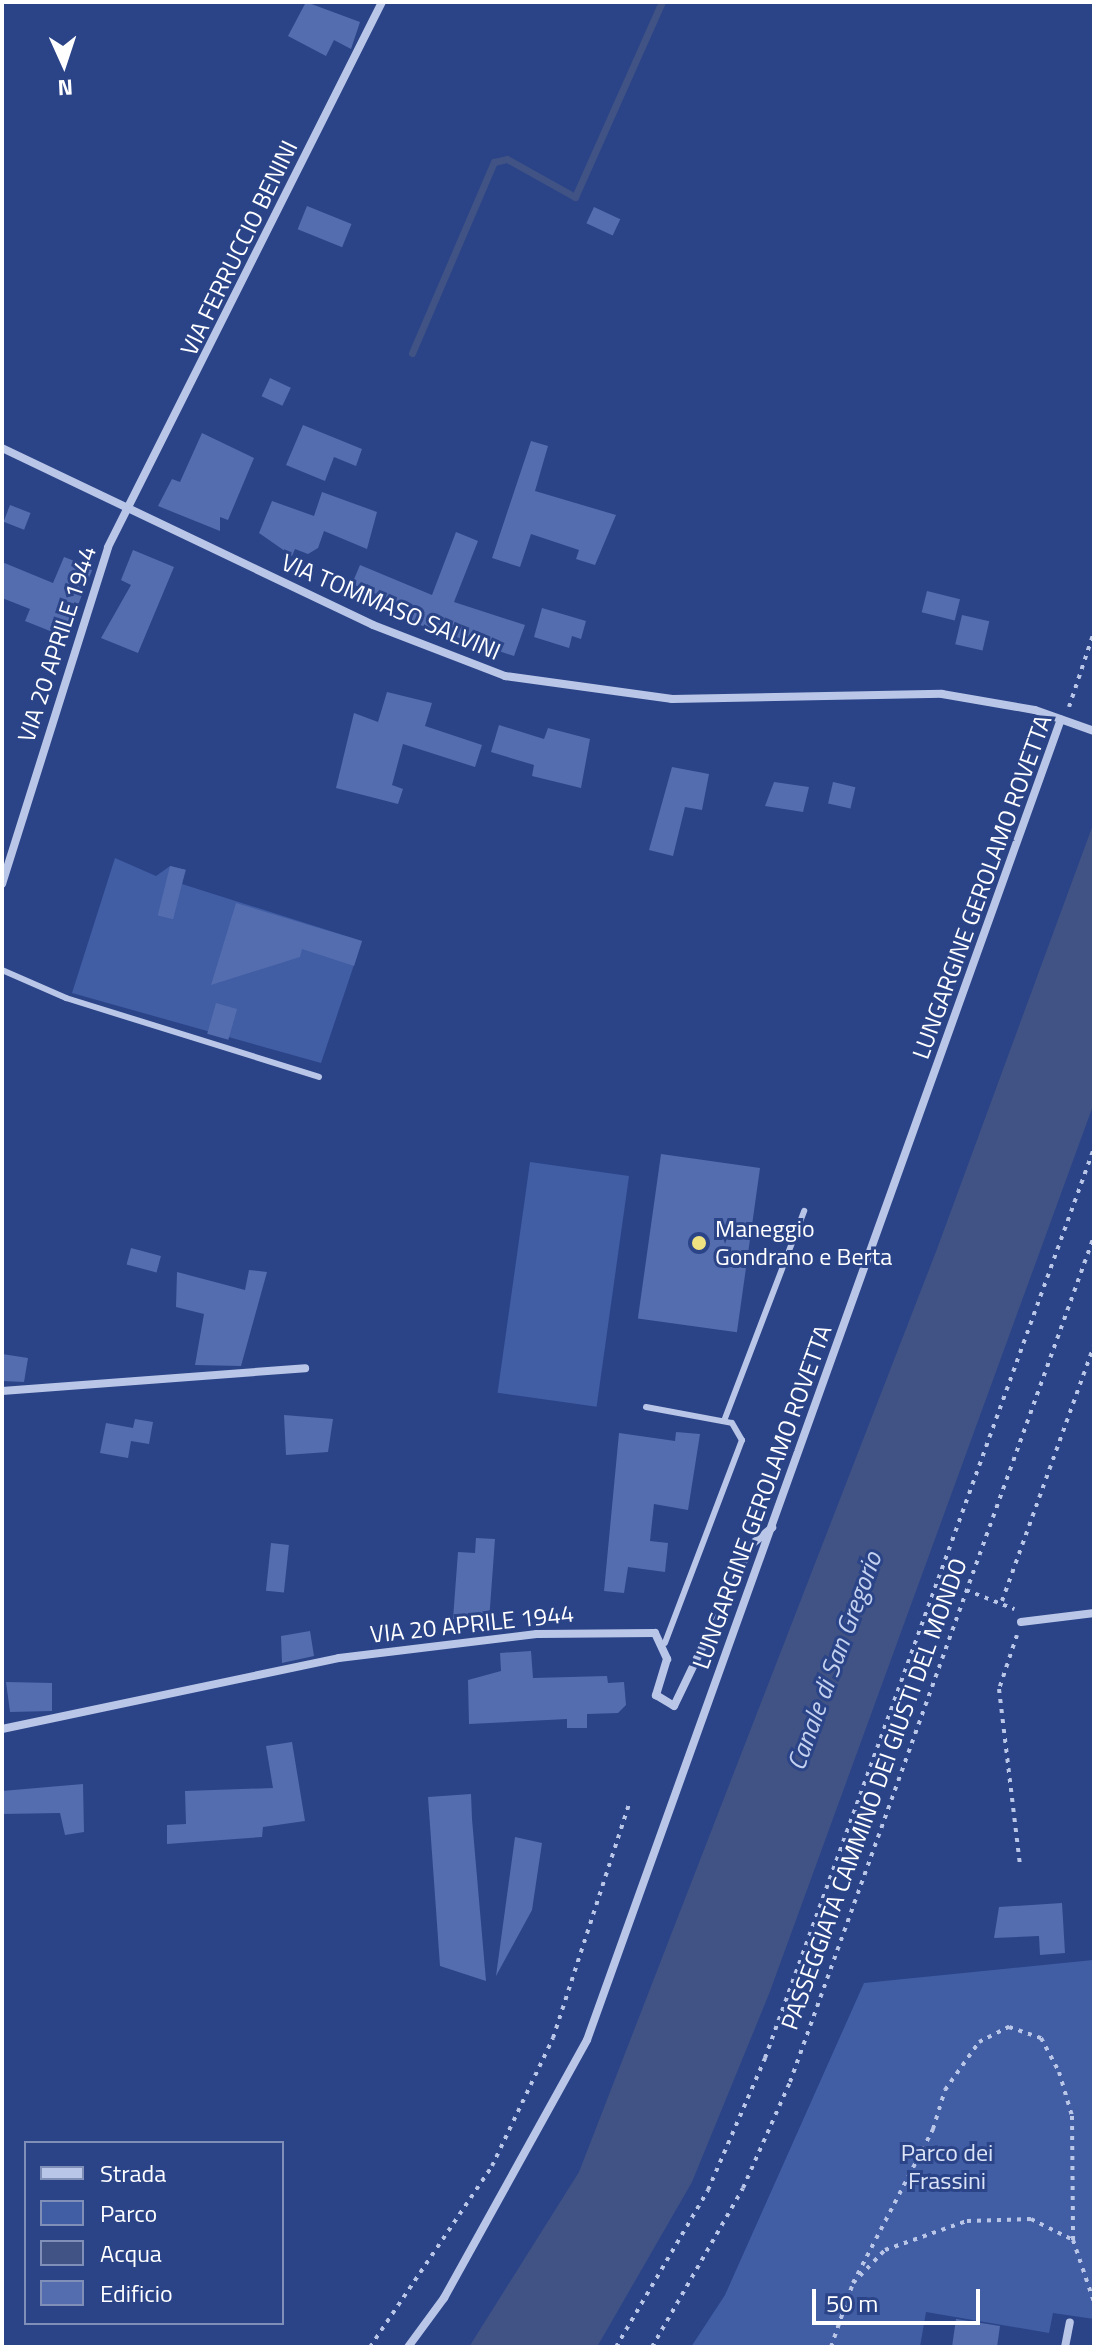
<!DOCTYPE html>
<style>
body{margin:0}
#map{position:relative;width:1096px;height:2349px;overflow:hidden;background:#2b4488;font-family:"Titillium Web",sans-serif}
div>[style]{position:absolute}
.green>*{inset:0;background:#415da4;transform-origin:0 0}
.water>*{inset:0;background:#405384}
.stream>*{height:7px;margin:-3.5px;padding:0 3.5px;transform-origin:3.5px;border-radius:3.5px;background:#405384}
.building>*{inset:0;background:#546daf;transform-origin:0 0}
.path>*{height:4px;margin-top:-2px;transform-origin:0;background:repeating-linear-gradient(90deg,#b9c6e8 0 4px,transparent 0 10px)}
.lane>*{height:6px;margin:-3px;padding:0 3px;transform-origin:3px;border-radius:3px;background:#b9c6e8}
.street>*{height:8px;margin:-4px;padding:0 4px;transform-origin:4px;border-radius:4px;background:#b9c6e8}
.dots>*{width:22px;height:22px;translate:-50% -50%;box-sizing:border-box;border:4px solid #2b4488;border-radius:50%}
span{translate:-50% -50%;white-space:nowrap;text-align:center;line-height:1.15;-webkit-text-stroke:6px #2b4488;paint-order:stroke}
.street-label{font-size:24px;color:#fff}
.poi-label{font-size:24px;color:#fff}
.left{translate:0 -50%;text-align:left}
.park-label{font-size:24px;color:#dce4f7}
.water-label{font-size:26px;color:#c4d1ef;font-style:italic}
.frame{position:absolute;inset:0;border:4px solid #fff;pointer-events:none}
.legend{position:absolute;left:24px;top:2141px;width:260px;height:184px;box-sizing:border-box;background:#2b4488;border:2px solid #808fb8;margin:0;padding:10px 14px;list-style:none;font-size:24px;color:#fff}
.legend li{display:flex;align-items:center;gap:16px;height:40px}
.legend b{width:40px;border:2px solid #808fb8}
.north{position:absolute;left:24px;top:24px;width:80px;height:80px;-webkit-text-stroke:6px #2b4488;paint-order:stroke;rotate:177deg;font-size:22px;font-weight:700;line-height:32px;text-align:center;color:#fff}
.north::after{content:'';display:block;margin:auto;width:28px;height:36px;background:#fff;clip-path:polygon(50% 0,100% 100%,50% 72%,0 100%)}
.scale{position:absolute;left:812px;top:2289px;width:168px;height:36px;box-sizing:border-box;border:4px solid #fff;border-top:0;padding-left:10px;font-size:24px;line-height:28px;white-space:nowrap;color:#fff;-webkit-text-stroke:6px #2b4488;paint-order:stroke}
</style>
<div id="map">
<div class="green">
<i style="clip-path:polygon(115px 858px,156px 876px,170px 866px,186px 870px,182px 884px,362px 941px,321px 1063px,72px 993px)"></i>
<i style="left:530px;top:1162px;width:100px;height:233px;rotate:8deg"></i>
<i style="clip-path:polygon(1093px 1960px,1094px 2319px,1053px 2313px,1049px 2333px,926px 2312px,920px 2347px,691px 2347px,725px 2295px,864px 1983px)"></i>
</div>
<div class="water">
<i style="clip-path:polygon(1094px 822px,1094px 1103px,769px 1994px,692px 2182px,597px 2347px,469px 2347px,579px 2172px,937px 1249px)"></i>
</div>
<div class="stream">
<i style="left:412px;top:353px;width:208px;rotate:-66.8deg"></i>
<i style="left:494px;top:162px;width:13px;rotate:-13deg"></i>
<i style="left:507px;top:159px;width:78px;rotate:29.2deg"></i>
<i style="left:575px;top:197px;width:214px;rotate:-66deg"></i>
</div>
<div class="building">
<i style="clip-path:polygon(306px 2px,360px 22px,351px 49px,334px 40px,326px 56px,288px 36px)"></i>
<i style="left:307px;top:206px;width:48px;height:25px;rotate:22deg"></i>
<i style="left:594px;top:207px;width:29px;height:18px;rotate:25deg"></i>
<i style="left:270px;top:378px;width:23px;height:20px;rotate:25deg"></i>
<i style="clip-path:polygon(303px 425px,362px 449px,356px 466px,334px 457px,325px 481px,286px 465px)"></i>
<i style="clip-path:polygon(202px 433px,254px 458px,228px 520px,220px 517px,220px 531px,158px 506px,172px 479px,180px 482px)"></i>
<i style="clip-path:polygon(531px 441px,548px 446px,535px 491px,616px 515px,595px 565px,576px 559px,579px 550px,531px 534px,520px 567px,492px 558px)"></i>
<i style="clip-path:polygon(322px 492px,377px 512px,367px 549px,324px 531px,318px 548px,308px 554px,295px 549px,292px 556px,259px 533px,272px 501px,314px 516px)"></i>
<i style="left:10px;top:505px;width:22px;height:18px;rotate:21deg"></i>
<i style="clip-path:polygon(456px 532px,478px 541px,454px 602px,525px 625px,514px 656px,411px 622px,415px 610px,352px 584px,360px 565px,432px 595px)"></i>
<i style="clip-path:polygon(133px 550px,174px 567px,138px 653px,101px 638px,131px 585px,121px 580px)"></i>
<i style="clip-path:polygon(64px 557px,93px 568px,65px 637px,25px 621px,30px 609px,2px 598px,2px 562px,53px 583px)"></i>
<i style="left:927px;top:591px;width:34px;height:22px;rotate:14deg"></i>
<i style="clip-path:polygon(542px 608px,586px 621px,581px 639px,572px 636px,569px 648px,534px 637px)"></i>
<i style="left:962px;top:615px;width:28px;height:30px;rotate:13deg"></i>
<i style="clip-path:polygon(387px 692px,432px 703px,425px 726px,482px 745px,475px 767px,403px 744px,392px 785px,403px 789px,398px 804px,336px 788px,354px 713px,378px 722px)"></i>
<i style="clip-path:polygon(499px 725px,544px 739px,548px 728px,590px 739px,581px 788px,532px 776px,534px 765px,491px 752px)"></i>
<i style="clip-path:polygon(672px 767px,709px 774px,702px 810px,685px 807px,673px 856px,649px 850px)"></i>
<i style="clip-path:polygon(774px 782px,809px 787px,803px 812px,765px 806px)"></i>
<i style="left:833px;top:782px;width:23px;height:22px;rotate:13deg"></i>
<i style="left:170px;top:866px;width:16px;height:51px;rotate:14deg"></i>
<i style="clip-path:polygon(236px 903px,362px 941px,354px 966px,302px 949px,300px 957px,211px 985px)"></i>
<i style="left:216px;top:1003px;width:22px;height:32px;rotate:16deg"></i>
<i style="left:661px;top:1154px;width:100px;height:166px;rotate:8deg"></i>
<i style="left:131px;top:1248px;width:31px;height:17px;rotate:15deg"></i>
<i style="clip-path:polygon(249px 1270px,267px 1272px,241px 1366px,195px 1365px,204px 1314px,176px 1307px,177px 1272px,245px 1290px)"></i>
<i style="clip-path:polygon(2px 1354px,28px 1358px,24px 1382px,2px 1381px)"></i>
<i style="clip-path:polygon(284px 1415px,333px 1419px,328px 1452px,286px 1455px)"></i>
<i style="clip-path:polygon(135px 1419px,153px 1422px,149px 1444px,131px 1441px,128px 1458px,100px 1453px,106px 1423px,133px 1428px)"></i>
<i style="clip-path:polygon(676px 1432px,700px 1434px,688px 1510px,654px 1504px,650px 1541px,668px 1543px,665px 1572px,628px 1567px,624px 1593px,604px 1591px,619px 1433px,675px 1441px)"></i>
<i style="clip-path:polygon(476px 1538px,495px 1539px,489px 1621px,453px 1619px,458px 1552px,475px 1553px)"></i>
<i style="left:271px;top:1543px;width:18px;height:48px;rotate:6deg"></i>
<i style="clip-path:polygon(310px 1631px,314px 1656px,282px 1663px,281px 1636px)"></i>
<i style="clip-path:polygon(531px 1651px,533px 1678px,607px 1676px,608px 1683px,624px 1682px,626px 1705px,618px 1713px,587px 1714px,587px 1728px,567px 1728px,567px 1719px,469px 1724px,468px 1680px,501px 1671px,500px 1653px)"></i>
<i style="clip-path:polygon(6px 1682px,52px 1683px,52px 1711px,10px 1712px)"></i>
<i style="clip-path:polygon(292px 1742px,305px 1821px,263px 1827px,262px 1837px,167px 1844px,167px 1825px,186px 1824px,185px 1791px,273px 1788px,266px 1746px)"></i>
<i style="clip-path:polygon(83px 1784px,84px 1832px,65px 1835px,60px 1813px,2px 1814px,2px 1791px)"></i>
<i style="clip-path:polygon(471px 1794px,472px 1819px,486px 1981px,440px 1966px,428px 1797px)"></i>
<i style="clip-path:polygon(515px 1837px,542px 1843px,532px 1910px,496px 1976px)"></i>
<i style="clip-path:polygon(1062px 1903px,1065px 1953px,1040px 1955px,1039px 1936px,994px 1938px,999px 1907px)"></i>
<i style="clip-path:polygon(956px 2319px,1000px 2326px,997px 2347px,952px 2347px)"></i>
</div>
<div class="path">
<i style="left:1069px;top:707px;width:79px;rotate:-71.6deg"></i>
<i style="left:966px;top:1590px;width:52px;rotate:21.6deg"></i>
<i style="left:1002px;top:1601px;width:272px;rotate:-70.2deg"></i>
<i style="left:1017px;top:1635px;width:57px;rotate:108.4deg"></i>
<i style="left:999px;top:1689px;width:176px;rotate:83.2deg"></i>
<i style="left:853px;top:2283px;width:174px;rotate:-62.5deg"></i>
<i style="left:933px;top:2129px;width:41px;rotate:-72.9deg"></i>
<i style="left:945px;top:2090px;width:59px;rotate:-54.7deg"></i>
<i style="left:979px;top:2042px;width:34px;rotate:-27deg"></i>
<i style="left:1009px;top:2027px;width:34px;rotate:19deg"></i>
<i style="left:1041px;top:2038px;width:38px;rotate:62deg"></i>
<i style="left:1059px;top:2072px;width:46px;rotate:73.5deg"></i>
<i style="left:1072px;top:2116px;width:124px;rotate:89.5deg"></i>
<i style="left:370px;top:2347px;width:218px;rotate:-56deg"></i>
<i style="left:492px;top:2166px;width:142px;rotate:-64.5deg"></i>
<i style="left:553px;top:2038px;width:246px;rotate:-72deg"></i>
<i style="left:616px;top:2347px;width:182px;rotate:-59.6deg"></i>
<i style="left:708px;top:2190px;width:144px;rotate:-66.6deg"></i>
<i style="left:765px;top:2058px;width:968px;rotate:-70.12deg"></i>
<i style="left:652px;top:2347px;width:183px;rotate:-60.2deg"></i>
<i style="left:743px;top:2188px;width:116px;rotate:-66.1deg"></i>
<i style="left:790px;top:2082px;width:899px;rotate:-70.23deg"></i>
<i style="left:831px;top:2347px;width:68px;rotate:-71deg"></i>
<i style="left:853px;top:2283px;width:46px;rotate:-45.9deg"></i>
<i style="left:885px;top:2250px;width:87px;rotate:-19.5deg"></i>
<i style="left:967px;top:2221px;width:64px;rotate:-1.8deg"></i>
<i style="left:1031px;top:2219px;width:47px;rotate:26.6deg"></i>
<i style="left:1073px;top:2240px;width:65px;rotate:71.3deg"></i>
</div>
<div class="lane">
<i style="left:2px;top:970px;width:70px;rotate:23.6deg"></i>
<i style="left:66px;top:998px;width:265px;rotate:17.3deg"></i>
<i style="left:646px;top:1407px;width:87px;rotate:10.5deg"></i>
<i style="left:732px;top:1423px;width:20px;rotate:60deg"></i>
<i style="left:742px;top:1440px;width:217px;rotate:110.8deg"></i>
<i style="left:724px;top:1421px;width:225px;rotate:-69.1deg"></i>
</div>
<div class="street">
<i style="left:2px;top:448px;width:411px;rotate:25.5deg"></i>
<i style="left:373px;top:625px;width:142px;rotate:21.1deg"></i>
<i style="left:505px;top:676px;width:169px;rotate:7.8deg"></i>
<i style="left:672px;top:699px;width:270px;rotate:-1.1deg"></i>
<i style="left:942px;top:694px;width:94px;rotate:9.8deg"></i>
<i style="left:1035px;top:710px;width:63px;rotate:19.6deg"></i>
<i style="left:2px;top:884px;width:353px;rotate:-72.5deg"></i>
<i style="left:108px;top:547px;width:610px;rotate:-63.31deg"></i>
<i style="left:2px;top:1391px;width:304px;rotate:-4.3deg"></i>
<i style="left:1021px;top:1622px;width:74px;rotate:-7deg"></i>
<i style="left:2px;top:1729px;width:344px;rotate:-11.9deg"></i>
<i style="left:339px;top:1658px;width:199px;rotate:-6.9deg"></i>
<i style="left:537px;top:1634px;width:118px;rotate:-0.5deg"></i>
<i style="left:655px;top:1633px;width:29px;rotate:65deg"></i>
<i style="left:667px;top:1659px;width:38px;rotate:107deg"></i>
<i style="left:656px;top:1695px;width:21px;rotate:31deg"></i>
<i style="left:674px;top:1706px;width:180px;rotate:-64.3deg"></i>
<i style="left:752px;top:1544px;width:26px;rotate:-39deg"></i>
<i style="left:408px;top:2347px;width:61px;rotate:-53.7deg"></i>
<i style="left:444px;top:2298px;width:295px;rotate:-61deg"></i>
<i style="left:587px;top:2040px;width:1403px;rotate:-70.26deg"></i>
<i style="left:1065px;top:2347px;width:25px;rotate:-79deg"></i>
</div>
<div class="dots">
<i style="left:699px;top:1243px;background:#eee181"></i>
</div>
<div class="street-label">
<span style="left:239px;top:248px;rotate:-64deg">VIA FERRUCCIO BENINI</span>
<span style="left:391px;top:607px;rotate:23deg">VIA TOMMASO SALVINI</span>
<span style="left:57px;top:644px;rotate:-72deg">VIA 20 APRILE 1944</span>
<span style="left:982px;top:887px;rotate:-70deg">LUNGARGINE GEROLAMO ROVETTA</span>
<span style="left:762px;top:1497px;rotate:-70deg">LUNGARGINE GEROLAMO ROVETTA</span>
<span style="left:472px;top:1624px;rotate:-6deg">VIA 20 APRILE 1944</span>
<span style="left:874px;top:1794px;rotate:-70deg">PASSEGGIATA CAMMINO DEI GIUSTI DEL MONDO</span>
</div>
<div class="poi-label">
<span class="left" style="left:715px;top:1243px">Maneggio<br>Gondrano e Berta</span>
</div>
<div class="park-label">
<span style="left:947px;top:2167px">Parco dei<br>Frassini</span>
</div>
<div class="water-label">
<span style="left:834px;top:1661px;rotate:-70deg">Canale di San Gregorio</span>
</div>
<div class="frame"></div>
<ul class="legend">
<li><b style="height:10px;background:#b9c6e8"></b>Strada</li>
<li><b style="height:22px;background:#415da4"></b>Parco</li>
<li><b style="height:22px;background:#405384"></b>Acqua</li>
<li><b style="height:22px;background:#546daf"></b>Edificio</li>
</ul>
<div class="north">N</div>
<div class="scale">50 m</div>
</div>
